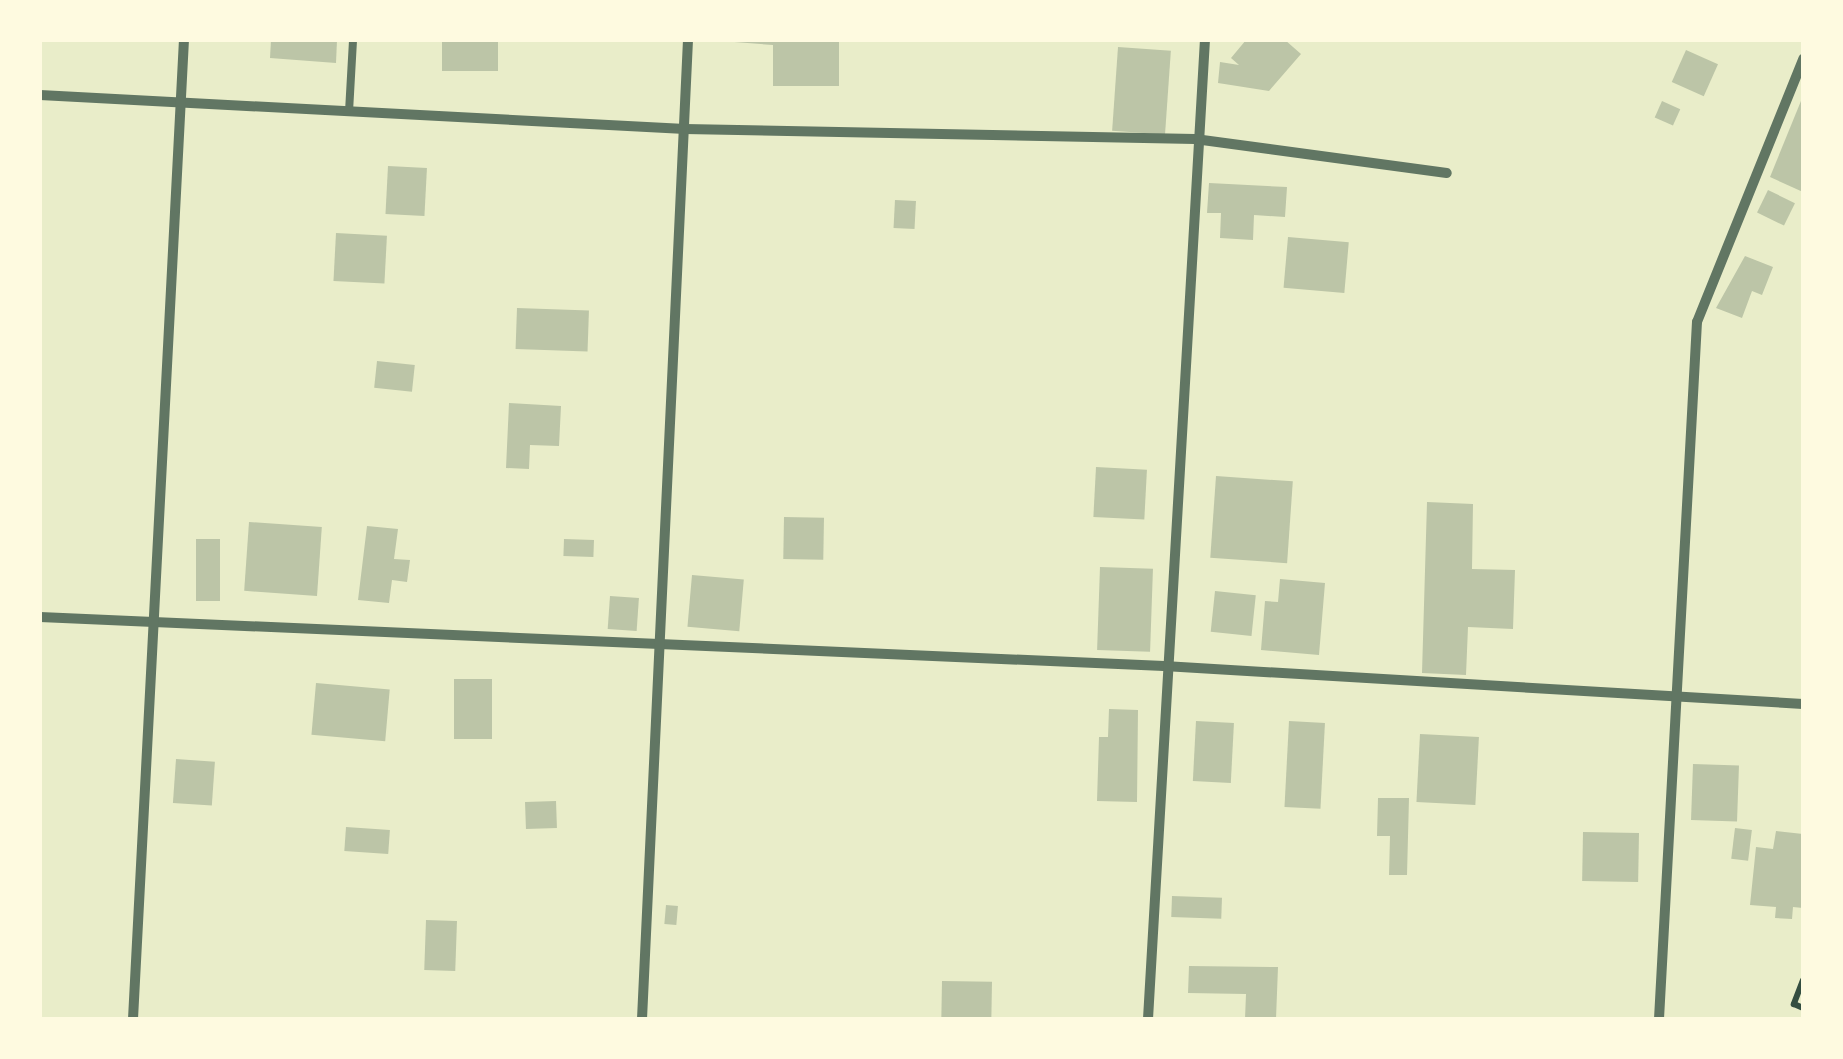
<!DOCTYPE html>
<style>
body{margin:0}
#map{position:relative;width:1843px;height:1059px;overflow:hidden;background:#e9edc9;font-family:Arial,sans-serif}
div>[style]{position:absolute}
.building>*{inset:0;background:#bcc5a7;transform-origin:0 0}
.path>*{height:6px;margin:-3px;padding:0 3px;transform-origin:3px;border-radius:3px;background:#344e41}
.service>*{height:8px;margin:-4px;padding:0 4px;transform-origin:4px;border-radius:4px;background:#617663}
.minor>*{height:10px;margin:-5px;padding:0 5px;transform-origin:5px;border-radius:5px;background:#617663}
span{translate:-50% -50%;white-space:nowrap;text-align:center;line-height:1.15;-webkit-text-stroke:9px #fefae0;paint-order:stroke}
.frame{position:absolute;inset:0;border:42px solid #fefae0;pointer-events:none}
</style>
<div id="map">
<div class="building">
<i style="clip-path:polygon(271px 40px,337px 40px,336px 63px,270px 58px)"></i>
<i style="left:442px;top:40px;width:56px;height:31px"></i>
<i style="clip-path:polygon(708px 40px,839px 40px,839px 86px,773px 86px,773px 45px)"></i>
<i style="clip-path:polygon(1246px 40px,1285px 40px,1301px 54px,1269px 91px,1218px 83px,1220px 62px,1239px 65px,1231px 58px)"></i>
<i style="left:1118px;top:47px;width:53px;height:84px;rotate:4deg"></i>
<i style="left:1686px;top:50px;width:35px;height:35px;rotate:24deg"></i>
<i style="clip-path:polygon(1803px 96px,1803px 192px,1770px 177px)"></i>
<i style="left:1662px;top:101px;width:20px;height:18px;rotate:24deg"></i>
<i style="left:388px;top:166px;width:39px;height:48px;rotate:3deg"></i>
<i style="clip-path:polygon(1209px 183px,1287px 187px,1285px 217px,1254px 215px,1253px 240px,1220px 238px,1221px 213px,1207px 213px)"></i>
<i style="left:1768px;top:190px;width:30px;height:25px;rotate:26deg"></i>
<i style="left:895px;top:200px;width:21px;height:28px;rotate:3deg"></i>
<i style="left:336px;top:233px;width:51px;height:48px;rotate:3deg"></i>
<i style="left:1288px;top:237px;width:61px;height:51px;rotate:5deg"></i>
<i style="clip-path:polygon(1745px 256px,1773px 267px,1762px 295px,1752px 291px,1742px 318px,1716px 308px)"></i>
<i style="left:517px;top:308px;width:72px;height:41px;rotate:2deg"></i>
<i style="left:377px;top:361px;width:38px;height:27px;rotate:6deg"></i>
<i style="clip-path:polygon(509px 403px,561px 406px,559px 446px,530px 445px,529px 469px,506px 468px)"></i>
<i style="left:1096px;top:467px;width:51px;height:50px;rotate:3deg"></i>
<i style="left:1216px;top:476px;width:77px;height:82px;rotate:4deg"></i>
<i style="clip-path:polygon(1427px 502px,1473px 504px,1472px 569px,1515px 570px,1513px 629px,1468px 627px,1466px 675px,1422px 673px)"></i>
<i style="left:784px;top:517px;width:40px;height:42px;rotate:1deg"></i>
<i style="left:249px;top:522px;width:73px;height:69px;rotate:4deg"></i>
<i style="clip-path:polygon(367px 526px,398px 529px,394px 559px,410px 560px,407px 582px,392px 580px,389px 603px,358px 600px)"></i>
<i style="left:196px;top:539px;width:24px;height:62px"></i>
<i style="left:564px;top:539px;width:30px;height:17px;rotate:2deg"></i>
<i style="left:1100px;top:567px;width:53px;height:83px;rotate:2deg"></i>
<i style="left:692px;top:575px;width:52px;height:52px;rotate:5deg"></i>
<i style="clip-path:polygon(1280px 579px,1325px 583px,1319px 655px,1261px 650px,1265px 601px,1278px 602px)"></i>
<i style="left:1215px;top:591px;width:41px;height:41px;rotate:6deg"></i>
<i style="left:610px;top:596px;width:29px;height:33px;rotate:4deg"></i>
<i style="left:454px;top:679px;width:38px;height:60px"></i>
<i style="left:316px;top:683px;width:74px;height:52px;rotate:5deg"></i>
<i style="clip-path:polygon(1109px 709px,1138px 710px,1137px 802px,1097px 801px,1099px 737px,1108px 737px)"></i>
<i style="left:1196px;top:721px;width:38px;height:60px;rotate:3deg"></i>
<i style="left:1289px;top:721px;width:36px;height:86px;rotate:3deg"></i>
<i style="left:1420px;top:734px;width:59px;height:68px;rotate:3deg"></i>
<i style="left:176px;top:759px;width:39px;height:44px;rotate:4deg"></i>
<i style="left:1693px;top:764px;width:46px;height:56px;rotate:2deg"></i>
<i style="clip-path:polygon(1378px 798px,1409px 798px,1407px 875px,1389px 875px,1390px 836px,1377px 836px)"></i>
<i style="left:556px;top:801px;width:27px;height:31px;rotate:88deg"></i>
<i style="left:346px;top:827px;width:44px;height:24px;rotate:4deg"></i>
<i style="left:1735px;top:828px;width:17px;height:31px;rotate:7deg"></i>
<i style="clip-path:polygon(1776px 831px,1803px 834px,1803px 908px,1793px 907px,1792px 919px,1775px 918px,1776px 907px,1750px 905px,1756px 847px,1773px 849px)"></i>
<i style="left:1583px;top:832px;width:56px;height:49px;rotate:1deg"></i>
<i style="left:1172px;top:896px;width:50px;height:21px;rotate:2deg"></i>
<i style="left:666px;top:905px;width:12px;height:19px;rotate:5deg"></i>
<i style="left:426px;top:920px;width:31px;height:50px;rotate:2deg"></i>
<i style="clip-path:polygon(1189px 966px,1278px 967px,1276px 1019px,1245px 1019px,1246px 994px,1188px 993px)"></i>
<i style="left:942px;top:981px;width:50px;height:38px;rotate:1deg"></i>
</div>
<div class="path">
<i style="left:1803px;top:980px;width:26px;rotate:111deg"></i>
<i style="left:1794px;top:1004px;width:10px;rotate:24deg"></i>
</div>
<div class="service">
<i style="left:349px;top:112px;width:72px;rotate:-86.8deg"></i>
</div>
<div class="minor">
<i style="left:40px;top:95px;width:646px;rotate:3.02deg"></i>
<i style="left:685px;top:129px;width:510px;rotate:1.12deg"></i>
<i style="left:1195px;top:139px;width:254px;rotate:7.7deg"></i>
<i style="left:40px;top:617px;width:1125px;rotate:2.5deg"></i>
<i style="left:1164px;top:666px;width:640px;rotate:3.4deg"></i>
<i style="left:133px;top:1019px;width:980px;rotate:-87.02deg"></i>
<i style="left:642px;top:1019px;width:980px;rotate:-87.31deg"></i>
<i style="left:1148px;top:1019px;width:981px;rotate:-86.67deg"></i>
<i style="left:1659px;top:1019px;width:698px;rotate:-86.88deg"></i>
<i style="left:1697px;top:322px;width:284px;rotate:-68deg"></i>
</div>
<div class="frame"></div>
</div>
